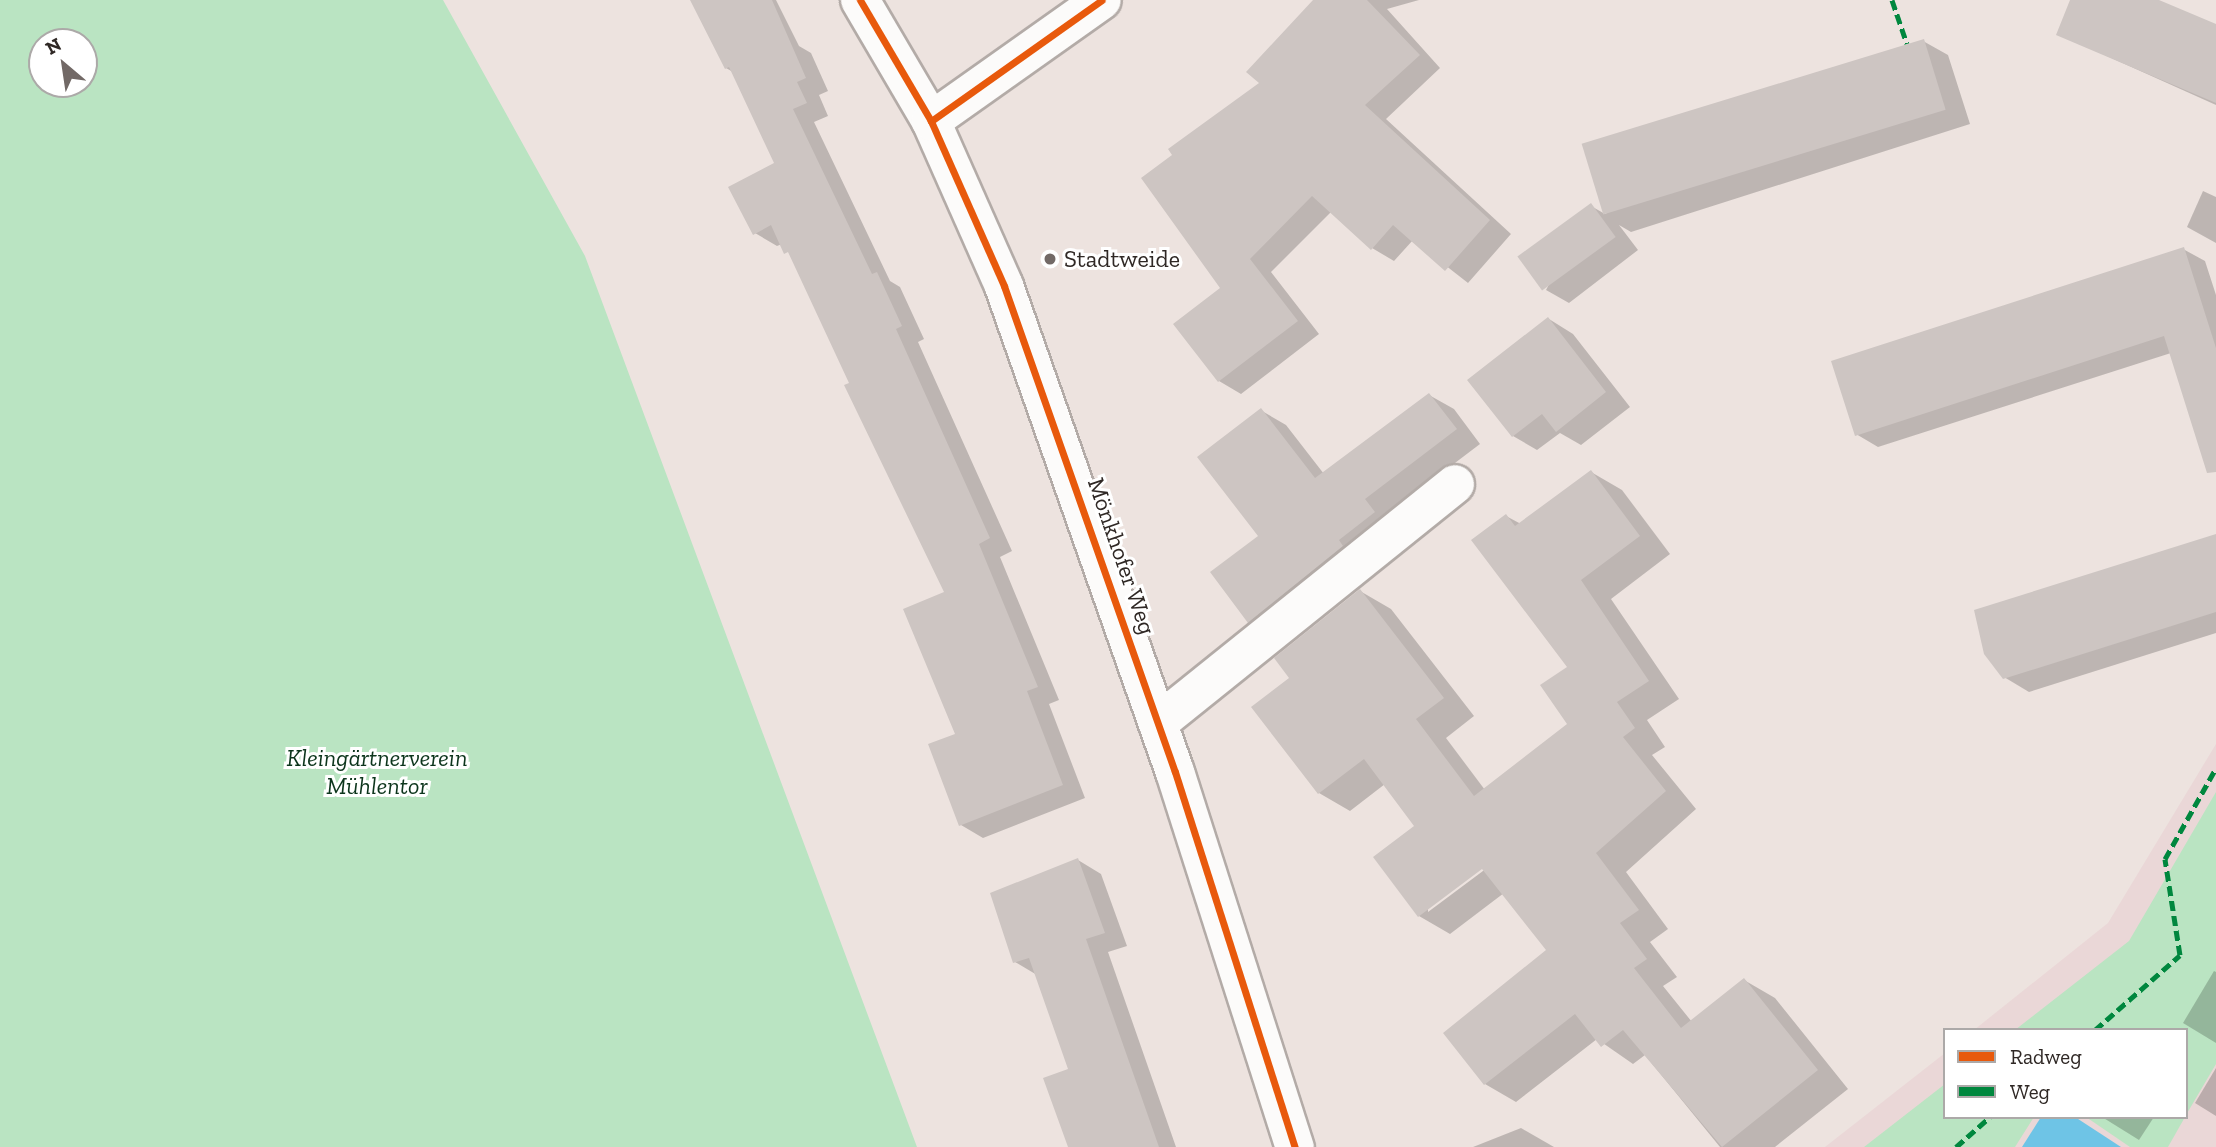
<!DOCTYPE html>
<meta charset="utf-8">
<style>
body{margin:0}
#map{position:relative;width:2216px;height:1147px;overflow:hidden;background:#ede3df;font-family:"Zilla Slab",serif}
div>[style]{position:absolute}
.medical>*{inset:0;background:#ead7d7}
.green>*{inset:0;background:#bae4c2}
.water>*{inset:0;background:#6ec4e6}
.shadow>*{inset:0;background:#0003}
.building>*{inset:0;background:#cdc5c2;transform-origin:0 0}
.roads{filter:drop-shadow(2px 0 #b3aba7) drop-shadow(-2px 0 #b3aba7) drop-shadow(0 2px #b3aba7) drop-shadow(0 -2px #b3aba7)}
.minor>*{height:38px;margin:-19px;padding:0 19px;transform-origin:19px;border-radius:19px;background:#fcfbfa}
.quiet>*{height:5px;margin-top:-2.5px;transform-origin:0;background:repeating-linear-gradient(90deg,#00873e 0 10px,transparent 0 15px)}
.cycleway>*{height:7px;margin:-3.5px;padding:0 3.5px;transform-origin:3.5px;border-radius:3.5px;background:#e8590c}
.dots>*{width:19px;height:19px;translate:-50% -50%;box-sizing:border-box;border:4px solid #fff;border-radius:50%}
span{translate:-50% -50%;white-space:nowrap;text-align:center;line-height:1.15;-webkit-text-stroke:6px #fff;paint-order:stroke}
.poi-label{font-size:24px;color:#2f2825}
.left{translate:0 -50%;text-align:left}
.street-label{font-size:24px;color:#2f2825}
.park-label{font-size:24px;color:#0c351c;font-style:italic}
.legend{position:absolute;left:1943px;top:1028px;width:245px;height:91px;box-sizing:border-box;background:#fff;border:2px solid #aca9a8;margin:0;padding:9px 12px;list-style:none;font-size:21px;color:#2f2825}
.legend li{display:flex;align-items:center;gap:14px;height:35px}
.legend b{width:35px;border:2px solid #aca9a8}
.north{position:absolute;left:28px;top:28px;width:70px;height:70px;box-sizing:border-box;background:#fff;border:2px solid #aca9a8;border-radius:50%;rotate:331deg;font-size:19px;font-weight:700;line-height:28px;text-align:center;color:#2f2825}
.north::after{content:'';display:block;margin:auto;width:24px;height:32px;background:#726966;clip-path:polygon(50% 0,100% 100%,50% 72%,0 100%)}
</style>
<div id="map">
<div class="medical">
<i style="clip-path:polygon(2216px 744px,2216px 1147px,1825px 1147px,1945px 1053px,1945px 1117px,2186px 1117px,2186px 1030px,1974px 1030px,2108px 923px)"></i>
</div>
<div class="green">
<i style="clip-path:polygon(evenodd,0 0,443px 0,585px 256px,917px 1147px,0 1147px,0 0,84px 42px,84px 84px,42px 84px,42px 42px,84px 42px)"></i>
<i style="clip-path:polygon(2216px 792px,2216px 1064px,2186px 1115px,2186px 1030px,2015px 1030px,2129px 941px)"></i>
<i style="clip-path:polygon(1945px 1084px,1945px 1117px,2034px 1117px,2015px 1147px,1864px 1147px)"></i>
<i style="clip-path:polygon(2086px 1117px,2185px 1117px,2168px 1147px,2130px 1147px)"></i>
</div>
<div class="water">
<i style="clip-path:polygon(2041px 1117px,2075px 1117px,2121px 1147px,2022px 1147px)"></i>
</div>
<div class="shadow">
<i style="clip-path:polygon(691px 0,776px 0,799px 46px,811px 53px,828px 91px,819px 95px,828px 116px,814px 122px,890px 281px,900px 287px,924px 339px,918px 342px,1012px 551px,1000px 557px,1059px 700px,1049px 704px,1085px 798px,983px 838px,961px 825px,946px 592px,792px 256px,782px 244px,777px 246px,755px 233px,776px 164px,733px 72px,726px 68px)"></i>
<i style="clip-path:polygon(1328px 0,1419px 0,1387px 9px,1440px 68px,1386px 119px,1511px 234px,1468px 283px,1413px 240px,1394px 261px,1372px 248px,1332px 211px,1271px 272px,1319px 334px,1241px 394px,1219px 381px,1222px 288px,1262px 83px)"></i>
<i style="clip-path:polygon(2072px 0,2154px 0,2216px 26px,2216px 105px,2058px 34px)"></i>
<i style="clip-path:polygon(1923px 41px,1948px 55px,1970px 124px,1631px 232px,1619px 225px,1638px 250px,1569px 303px,1546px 290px,1591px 206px,1605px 214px)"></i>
<i style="clip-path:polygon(2203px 191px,2216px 197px,2216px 243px,2187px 227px)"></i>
<i style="clip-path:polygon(2183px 249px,2205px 261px,2216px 295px,2216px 461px,2171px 353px,1878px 447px,1856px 434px)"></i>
<i style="clip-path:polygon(1549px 319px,1573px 334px,1630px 407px,1581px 445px,1560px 433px,1537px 450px,1513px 436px)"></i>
<i style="clip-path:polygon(1429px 395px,1454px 409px,1480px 444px,1389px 513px,1274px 635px,1249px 621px,1260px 537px,1262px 411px,1286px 425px,1324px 474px)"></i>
<i style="clip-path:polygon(evenodd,1591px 472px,1622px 490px,1670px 554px,1611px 599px,1679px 699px,1647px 720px,1665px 747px,1652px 755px,1696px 809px,1626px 872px,1668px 929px,1650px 942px,1677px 977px,1663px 986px,1692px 1022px,1744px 980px,1775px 998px,1848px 1089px,1775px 1147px,1720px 1147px,1645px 1055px,1633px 1064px,1597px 1039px,1516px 1102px,1485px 1084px,1549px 951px,1504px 893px,1450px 934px,1419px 916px,1375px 857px,1417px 826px,1385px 784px,1350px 811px,1319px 793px,1292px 678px,1360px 591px,1391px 609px,1474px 716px,1446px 738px,1485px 790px,1569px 724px,1570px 667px,1506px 516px,1521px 524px,1591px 472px,1488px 862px,1491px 865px,1428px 912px,1428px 908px,1488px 862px)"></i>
<i style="clip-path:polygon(2216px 536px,2216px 633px,2029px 692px,2004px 677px)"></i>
<i style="clip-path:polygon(1078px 860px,1101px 874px,1127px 946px,1108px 952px,1176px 1147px,1080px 1147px,1071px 1070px,1037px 975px,1015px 962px)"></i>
<i style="clip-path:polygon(2214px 971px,2216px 972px,2216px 1043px,2183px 1023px)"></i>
<i style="clip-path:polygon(2216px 1068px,2216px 1116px,2195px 1103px)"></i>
<i style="clip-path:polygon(2102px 1117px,2154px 1117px,2139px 1140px)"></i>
<i style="clip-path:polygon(1521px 1128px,1554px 1147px,1473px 1147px)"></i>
</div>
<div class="building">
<i style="clip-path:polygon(690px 0,772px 0,806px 78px,797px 82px,807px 103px,793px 109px,872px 274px,877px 272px,902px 326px,896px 329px,990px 538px,979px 544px,1038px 687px,1027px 691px,1063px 785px,959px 826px,928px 744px,955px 734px,903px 609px,944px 592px,844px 385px,849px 383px,788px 252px,784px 254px,771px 225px,753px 235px,728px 187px,774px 163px,729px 67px,725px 69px)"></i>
<i style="clip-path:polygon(1313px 0,1367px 0,1420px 55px,1365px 105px,1490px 220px,1445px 271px,1393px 225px,1371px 250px,1312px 196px,1250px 259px,1298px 321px,1218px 382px,1173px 324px,1220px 288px,1141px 178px,1172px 155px,1168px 149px,1259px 83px,1246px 72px)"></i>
<i style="clip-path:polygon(2070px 0,2159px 0,2216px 24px,2216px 103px,2056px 35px)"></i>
<i style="left:1924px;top:39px;width:74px;height:358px;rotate:73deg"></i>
<i style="left:1591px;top:203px;width:42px;height:91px;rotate:54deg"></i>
<i style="clip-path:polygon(2184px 247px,2216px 348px,2216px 472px,2207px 473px,2164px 336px,1855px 436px,1831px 361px)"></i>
<i style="clip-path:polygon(1548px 317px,1606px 392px,1556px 432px,1542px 414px,1512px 437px,1467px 380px)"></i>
<i style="clip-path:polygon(1429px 393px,1457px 429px,1365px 499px,1375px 512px,1339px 540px,1343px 546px,1248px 623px,1210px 572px,1258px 536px,1197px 457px,1261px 408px,1315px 478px)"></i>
<i style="clip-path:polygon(1591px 470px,1640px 536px,1581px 580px,1649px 681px,1617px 702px,1635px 728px,1623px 737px,1666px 791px,1596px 853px,1639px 910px,1620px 923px,1647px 959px,1634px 968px,1681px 1028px,1744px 978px,1818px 1070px,1722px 1147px,1623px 1030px,1601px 1047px,1575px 1014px,1484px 1085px,1443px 1033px,1546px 950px,1482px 869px,1418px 917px,1373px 857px,1414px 826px,1364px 759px,1318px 794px,1251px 707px,1289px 678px,1274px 658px,1360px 589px,1444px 698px,1416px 719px,1474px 796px,1567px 724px,1540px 685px,1567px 667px,1471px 540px,1506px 514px,1515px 526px)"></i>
<i style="clip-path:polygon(2216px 534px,2216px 612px,2003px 679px,1984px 654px,1974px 610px)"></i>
<i style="clip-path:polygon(1078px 858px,1105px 933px,1086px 939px,1159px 1147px,1068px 1147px,1043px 1078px,1068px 1069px,1029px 958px,1013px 963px,990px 893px)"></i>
</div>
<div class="roads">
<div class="minor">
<i style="left:860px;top:0;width:140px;rotate:59.6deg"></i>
<i style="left:931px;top:121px;width:180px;rotate:66.1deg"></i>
<i style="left:1004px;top:286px;width:515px;rotate:70.62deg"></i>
<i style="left:1175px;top:772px;width:394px;rotate:72.3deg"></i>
<i style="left:931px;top:121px;width:209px;rotate:-35.3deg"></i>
<i style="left:1158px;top:723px;width:381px;rotate:-38.8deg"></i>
</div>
</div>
<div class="quiet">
<i style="left:1892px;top:0;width:46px;rotate:71.2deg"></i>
<i style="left:2095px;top:1030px;width:113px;rotate:-41.4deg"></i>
<i style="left:2180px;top:955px;width:97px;rotate:-98.9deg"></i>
<i style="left:2165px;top:859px;width:104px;rotate:-60.7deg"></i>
<i style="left:1956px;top:1147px;width:45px;rotate:-41.4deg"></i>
</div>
<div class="cycleway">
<i style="left:860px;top:0;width:140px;rotate:59.6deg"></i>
<i style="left:931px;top:121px;width:180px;rotate:66.1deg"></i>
<i style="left:1004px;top:286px;width:515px;rotate:70.62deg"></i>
<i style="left:1175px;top:772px;width:394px;rotate:72.3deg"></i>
<i style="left:931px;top:121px;width:209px;rotate:-35.3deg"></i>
</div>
<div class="dots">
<i style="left:1050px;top:259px;background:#726966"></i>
</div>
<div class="poi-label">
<span class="left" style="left:1064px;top:259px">Stadtweide</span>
</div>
<div class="street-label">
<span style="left:1122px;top:556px;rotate:71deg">Mönkhofer Weg</span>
</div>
<div class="park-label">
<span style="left:377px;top:772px">Kleingärtnerverein<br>Mühlentor</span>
</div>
<ul class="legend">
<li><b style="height:9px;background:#e8590c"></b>Radweg</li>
<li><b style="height:9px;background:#00873e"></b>Weg</li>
</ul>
<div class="north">N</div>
</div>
